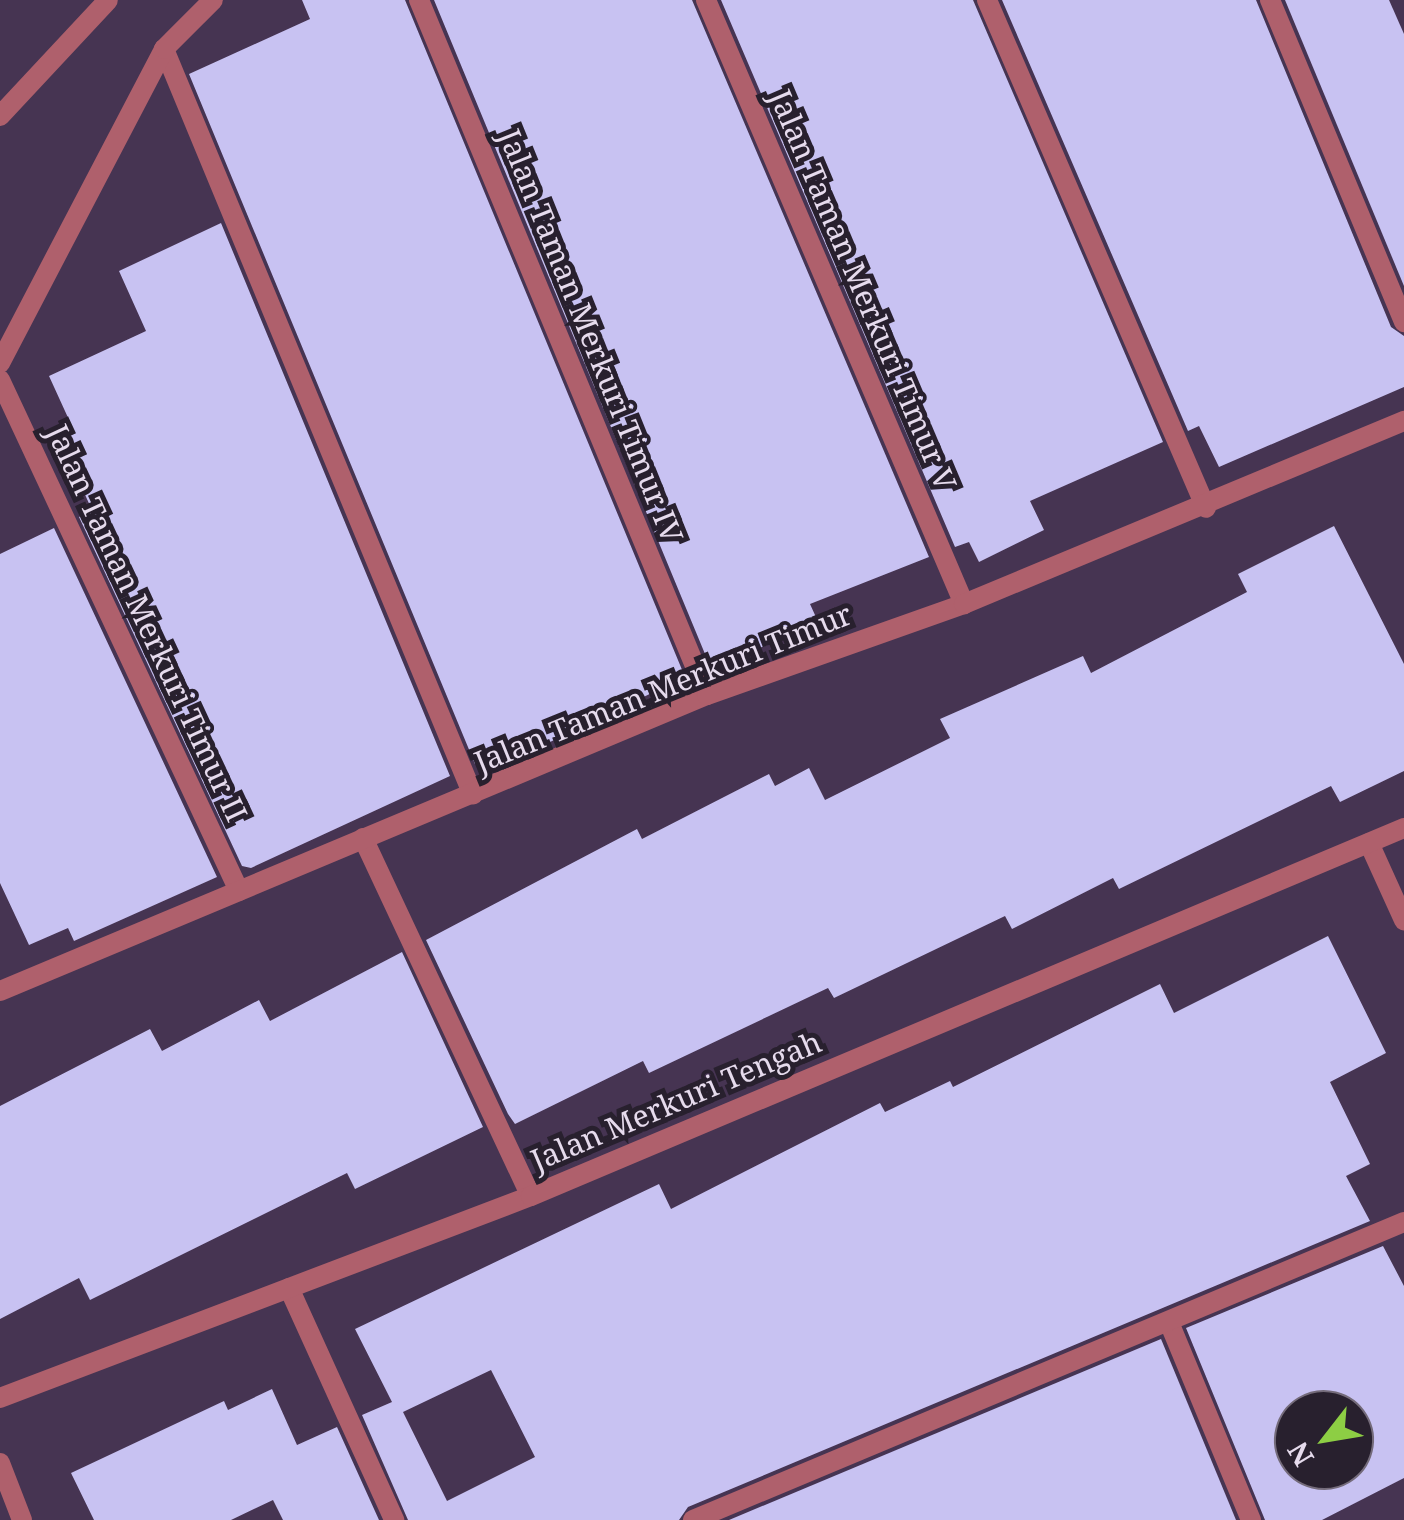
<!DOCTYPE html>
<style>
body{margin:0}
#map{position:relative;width:1404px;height:1520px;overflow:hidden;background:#463452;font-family:"Noto Serif",serif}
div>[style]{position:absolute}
.building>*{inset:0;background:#c8c2f2}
.street>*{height:20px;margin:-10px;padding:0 10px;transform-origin:10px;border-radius:10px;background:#af606c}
span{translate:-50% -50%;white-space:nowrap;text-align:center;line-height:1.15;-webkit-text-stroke:10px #28202e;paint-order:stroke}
.street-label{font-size:30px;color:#e6dbed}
.north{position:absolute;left:1274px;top:1390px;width:100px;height:100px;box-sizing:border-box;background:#28202e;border:2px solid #746b7a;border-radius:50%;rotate:239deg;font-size:28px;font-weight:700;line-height:40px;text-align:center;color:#e6dbed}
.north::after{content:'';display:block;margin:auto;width:35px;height:45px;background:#8dce44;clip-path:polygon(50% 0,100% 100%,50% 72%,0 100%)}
</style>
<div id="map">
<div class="building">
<i style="clip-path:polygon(302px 0,405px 0,685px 677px,490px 771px,484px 760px,475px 764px,189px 74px,310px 19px)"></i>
<i style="clip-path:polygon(434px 0,692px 0,929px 557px,810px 604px,820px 626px,710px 666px)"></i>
<i style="clip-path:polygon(721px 0,973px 0,1163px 442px,1030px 501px,1044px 530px,979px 562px,969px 542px,955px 547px)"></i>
<i style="clip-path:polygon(1002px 0,1256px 0,1391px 327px,1404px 336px,1404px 387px,1219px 467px,1199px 426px,1188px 431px)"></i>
<i style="clip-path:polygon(1285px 0,1389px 0,1404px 34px,1404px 286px)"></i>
<i style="clip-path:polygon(221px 223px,450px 776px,251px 868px,242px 866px,79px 517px,92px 510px,60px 440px,75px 433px,49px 376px,146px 331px,119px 271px)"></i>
<i style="clip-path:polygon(1334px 526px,1404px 664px,1404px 771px,1340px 802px,1331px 786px,1119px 889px,1113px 878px,1012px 929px,1005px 916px,834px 998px,828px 988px,649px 1073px,643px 1061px,515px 1124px,508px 1114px,426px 940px,637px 829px,642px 839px,769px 774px,775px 786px,809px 768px,825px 800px,950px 738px,940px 719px,1083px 656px,1091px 673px,1247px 592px,1238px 574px)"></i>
<i style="clip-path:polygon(54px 528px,217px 877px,74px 941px,68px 928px,29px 945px,0 883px,0 554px)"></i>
<i style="clip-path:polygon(evenodd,1328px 936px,1386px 1053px,1330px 1082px,1370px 1164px,1346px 1176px,1370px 1221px,688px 1507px,679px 1520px,408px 1520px,362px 1415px,392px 1402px,355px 1329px,659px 1184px,671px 1209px,880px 1103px,885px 1112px,950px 1081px,953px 1087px,1160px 984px,1174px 1013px,1328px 936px,491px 1370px,535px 1457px,447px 1501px,403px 1412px,491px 1370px)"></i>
<i style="clip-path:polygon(402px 952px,483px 1127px,355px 1189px,347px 1173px,90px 1300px,79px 1278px,0 1319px,0 1106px,150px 1029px,162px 1051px,259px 1000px,270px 1021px)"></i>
<i style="clip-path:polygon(evenodd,1383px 1246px,1404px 1286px,1404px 1478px,1322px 1520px,1265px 1520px,1186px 1328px,1383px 1246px,1294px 1410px,1354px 1410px,1354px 1470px,1294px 1470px,1294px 1410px)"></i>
<i style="clip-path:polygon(1161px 1339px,1236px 1520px,729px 1520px)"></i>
<i style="clip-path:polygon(272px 1389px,297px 1445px,337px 1427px,379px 1520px,283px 1520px,273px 1500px,231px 1520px,94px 1520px,71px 1473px,224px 1401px,228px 1410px)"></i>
</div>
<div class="street">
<i style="left:419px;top:0;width:752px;rotate:67.49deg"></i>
<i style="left:706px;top:0;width:657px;rotate:66.87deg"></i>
<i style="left:987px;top:0;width:553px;rotate:66.68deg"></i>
<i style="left:1270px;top:0;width:349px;rotate:67.4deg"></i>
<i style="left:164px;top:49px;width:807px;rotate:67.5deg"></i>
<i style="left:0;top:116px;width:158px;rotate:-47deg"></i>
<i style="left:0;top:363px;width:354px;rotate:-62.4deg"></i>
<i style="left:164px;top:49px;width:69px;rotate:-45deg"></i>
<i style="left:0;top:380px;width:564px;rotate:64.93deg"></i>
<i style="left:363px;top:838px;width:395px;rotate:64.9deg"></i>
<i style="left:1369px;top:843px;width:85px;rotate:65.6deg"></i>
<i style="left:0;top:991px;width:766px;rotate:-22.72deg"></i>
<i style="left:707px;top:695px;width:273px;rotate:-19.5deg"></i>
<i style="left:964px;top:604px;width:477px;rotate:-22.6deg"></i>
<i style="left:289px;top:1288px;width:255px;rotate:65.6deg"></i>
<i style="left:1171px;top:1327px;width:209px;rotate:67.5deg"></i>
<i style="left:0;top:1398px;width:568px;rotate:-20.83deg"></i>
<i style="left:531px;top:1196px;width:947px;rotate:-22.86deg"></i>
<i style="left:0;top:1463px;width:61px;rotate:68.9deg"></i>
<i style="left:693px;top:1520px;width:771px;rotate:-22.74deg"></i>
</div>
<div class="street-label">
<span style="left:863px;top:290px;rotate:67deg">Jalan Taman Merkuri Timur V</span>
<span style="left:591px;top:336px;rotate:68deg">Jalan Taman Merkuri Timur IV</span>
<span style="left:147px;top:623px;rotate:65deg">Jalan Taman Merkuri Timur II</span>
<span style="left:663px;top:688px;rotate:-22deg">Jalan Taman Merkuri Timur</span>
<span style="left:676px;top:1101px;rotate:-23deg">Jalan Merkuri Tengah</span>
</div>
<div class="north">N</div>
</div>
